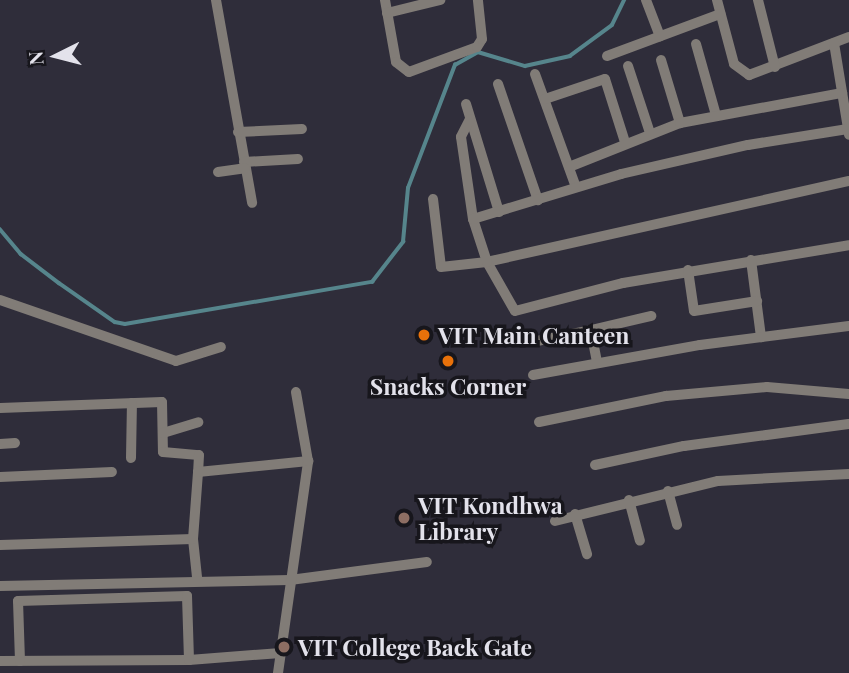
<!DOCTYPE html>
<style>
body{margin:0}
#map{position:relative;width:849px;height:673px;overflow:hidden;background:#2f2d3a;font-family:"Playfair Display",serif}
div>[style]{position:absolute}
.stream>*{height:3.5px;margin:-1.75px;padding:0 1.75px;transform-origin:1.75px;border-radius:1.75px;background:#56858c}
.minor>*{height:10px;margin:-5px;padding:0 5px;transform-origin:5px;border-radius:5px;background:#817c77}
.dots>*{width:19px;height:19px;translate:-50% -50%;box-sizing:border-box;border:4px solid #17161c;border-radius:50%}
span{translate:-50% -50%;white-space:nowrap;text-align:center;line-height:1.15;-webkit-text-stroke:7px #17161c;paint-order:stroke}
.poi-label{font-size:23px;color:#e3e2eb;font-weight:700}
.left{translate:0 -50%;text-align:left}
.north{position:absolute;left:21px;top:21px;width:70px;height:70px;-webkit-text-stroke:5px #17161c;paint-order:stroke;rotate:264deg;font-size:19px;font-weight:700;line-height:28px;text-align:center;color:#e3e2eb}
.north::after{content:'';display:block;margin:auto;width:24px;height:32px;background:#e3e2eb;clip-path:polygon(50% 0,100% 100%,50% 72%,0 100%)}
</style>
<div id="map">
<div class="stream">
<i style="left:0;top:229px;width:33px;rotate:50deg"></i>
<i style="left:21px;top:254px;width:48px;rotate:37.3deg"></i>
<i style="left:59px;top:283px;width:68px;rotate:34.9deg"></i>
<i style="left:115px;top:322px;width:10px;rotate:11deg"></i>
<i style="left:125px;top:324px;width:251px;rotate:-9.7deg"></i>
<i style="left:372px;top:282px;width:51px;rotate:-52.2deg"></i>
<i style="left:403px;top:242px;width:54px;rotate:-84.7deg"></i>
<i style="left:408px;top:188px;width:132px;rotate:-69.1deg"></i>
<i style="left:455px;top:65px;width:26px;rotate:-29deg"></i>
<i style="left:478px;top:52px;width:49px;rotate:16.6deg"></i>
<i style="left:525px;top:66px;width:46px;rotate:-12.5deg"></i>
<i style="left:570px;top:56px;width:52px;rotate:-36.4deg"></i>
<i style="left:612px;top:25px;width:28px;rotate:-64deg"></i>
</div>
<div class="minor">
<i style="left:216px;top:0;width:206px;rotate:79.9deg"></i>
<i style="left:385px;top:0;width:63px;rotate:79.9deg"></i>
<i style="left:396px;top:62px;width:16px;rotate:38deg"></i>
<i style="left:409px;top:72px;width:72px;rotate:-20.2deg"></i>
<i style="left:477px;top:47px;width:9px;rotate:-58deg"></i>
<i style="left:482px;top:39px;width:39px;rotate:-96deg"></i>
<i style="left:646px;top:0;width:39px;rotate:69deg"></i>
<i style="left:717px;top:0;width:66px;rotate:75.1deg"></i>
<i style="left:734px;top:64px;width:19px;rotate:36deg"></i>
<i style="left:749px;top:75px;width:107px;rotate:-20.8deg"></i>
<i style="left:758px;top:0;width:69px;rotate:75.8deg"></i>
<i style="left:387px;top:13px;width:55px;rotate:-13.8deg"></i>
<i style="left:834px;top:43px;width:93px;rotate:80.7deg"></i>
<i style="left:696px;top:44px;width:74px;rotate:74.3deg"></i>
<i style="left:607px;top:56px;width:121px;rotate:-20.4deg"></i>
<i style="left:661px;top:60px;width:66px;rotate:73.2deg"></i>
<i style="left:628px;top:66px;width:71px;rotate:71.8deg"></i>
<i style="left:535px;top:74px;width:120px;rotate:70.1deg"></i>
<i style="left:498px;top:84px;width:123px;rotate:71deg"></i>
<i style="left:545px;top:99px;width:63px;rotate:-18.4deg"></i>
<i style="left:605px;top:79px;width:66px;rotate:72.4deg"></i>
<i style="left:466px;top:104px;width:113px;rotate:73deg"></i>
<i style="left:470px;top:119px;width:20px;rotate:117deg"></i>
<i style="left:461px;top:137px;width:83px;rotate:81.7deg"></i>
<i style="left:238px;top:132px;width:64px;rotate:-2.7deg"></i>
<i style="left:244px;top:162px;width:54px;rotate:-3.2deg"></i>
<i style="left:569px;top:167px;width:119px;rotate:-21.6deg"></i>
<i style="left:680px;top:123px;width:165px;rotate:-10.5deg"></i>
<i style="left:218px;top:172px;width:27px;rotate:-8deg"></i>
<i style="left:849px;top:181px;width:371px;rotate:167.4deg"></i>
<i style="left:487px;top:262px;width:56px;rotate:60.3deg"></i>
<i style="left:515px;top:311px;width:112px;rotate:-14.5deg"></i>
<i style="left:623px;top:283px;width:229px;rotate:-9.5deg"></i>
<i style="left:433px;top:199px;width:68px;rotate:83.3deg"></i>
<i style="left:441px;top:267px;width:46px;rotate:-6.2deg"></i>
<i style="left:487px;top:262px;width:45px;rotate:-108deg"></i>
<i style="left:473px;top:219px;width:155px;rotate:-16.9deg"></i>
<i style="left:621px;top:174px;width:130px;rotate:-12.9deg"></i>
<i style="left:748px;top:145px;width:101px;rotate:-9.1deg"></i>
<i style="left:751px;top:260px;width:78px;rotate:82.6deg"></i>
<i style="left:688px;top:270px;width:41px;rotate:81.7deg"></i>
<i style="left:694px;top:311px;width:64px;rotate:-9deg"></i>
<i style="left:0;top:300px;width:186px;rotate:19.1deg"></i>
<i style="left:176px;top:361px;width:47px;rotate:-17.3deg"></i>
<i style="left:532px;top:342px;width:60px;rotate:-11.5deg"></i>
<i style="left:597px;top:362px;width:33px;rotate:-101deg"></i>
<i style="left:591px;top:330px;width:62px;rotate:-13.1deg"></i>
<i style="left:533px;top:375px;width:170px;rotate:-10.2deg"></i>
<i style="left:700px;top:345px;width:150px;rotate:-7.3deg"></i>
<i style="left:0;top:408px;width:162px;rotate:-2.1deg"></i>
<i style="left:162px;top:402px;width:50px;rotate:88.9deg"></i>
<i style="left:163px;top:452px;width:36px;rotate:5deg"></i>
<i style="left:199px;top:455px;width:17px;rotate:93deg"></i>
<i style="left:539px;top:422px;width:130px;rotate:-11.6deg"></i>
<i style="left:666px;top:396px;width:101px;rotate:-5.1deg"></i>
<i style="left:767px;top:387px;width:82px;rotate:4.9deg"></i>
<i style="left:163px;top:433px;width:37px;rotate:-17deg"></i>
<i style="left:0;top:444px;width:15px;rotate:-4deg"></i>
<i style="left:131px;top:458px;width:55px;rotate:-89deg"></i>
<i style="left:595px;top:465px;width:91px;rotate:-12.1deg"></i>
<i style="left:684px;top:446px;width:166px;rotate:-7.6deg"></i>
<i style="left:0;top:477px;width:112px;rotate:-2.6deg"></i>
<i style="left:668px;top:491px;width:35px;rotate:75deg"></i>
<i style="left:629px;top:500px;width:42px;rotate:75deg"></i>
<i style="left:575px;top:514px;width:42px;rotate:73.3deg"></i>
<i style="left:555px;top:521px;width:168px;rotate:-13.8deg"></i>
<i style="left:718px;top:481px;width:131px;rotate:-3.1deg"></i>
<i style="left:193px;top:539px;width:39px;rotate:84deg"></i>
<i style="left:0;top:545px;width:193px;rotate:-1.8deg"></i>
<i style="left:193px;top:539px;width:67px;rotate:-85.7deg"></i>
<i style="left:198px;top:472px;width:111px;rotate:-5.7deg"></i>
<i style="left:0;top:586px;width:290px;rotate:-1.2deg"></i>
<i style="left:290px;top:580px;width:138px;rotate:-7.5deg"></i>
<i style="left:0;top:661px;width:189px;rotate:-0.3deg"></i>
<i style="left:189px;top:660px;width:92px;rotate:-4.4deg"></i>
<i style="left:20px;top:661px;width:60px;rotate:-91.9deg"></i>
<i style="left:18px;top:601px;width:169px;rotate:-1.7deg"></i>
<i style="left:187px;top:596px;width:64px;rotate:88.2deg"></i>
<i style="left:278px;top:673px;width:214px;rotate:-81.9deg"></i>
<i style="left:308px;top:461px;width:70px;rotate:-99.9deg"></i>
</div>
<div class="dots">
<i style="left:424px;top:335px;background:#e8710a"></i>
<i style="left:448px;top:361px;background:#e8710a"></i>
<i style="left:404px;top:518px;background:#8d6e63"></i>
<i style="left:284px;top:647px;background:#8d6e63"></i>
</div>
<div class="poi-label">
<span class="left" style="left:438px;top:335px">VIT Main Canteen</span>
<span style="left:448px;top:386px">Snacks Corner</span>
<span class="left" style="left:418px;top:518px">VIT Kondhwa<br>Library</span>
<span class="left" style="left:298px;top:647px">VIT College Back Gate</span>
</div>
<div class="north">N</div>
</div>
